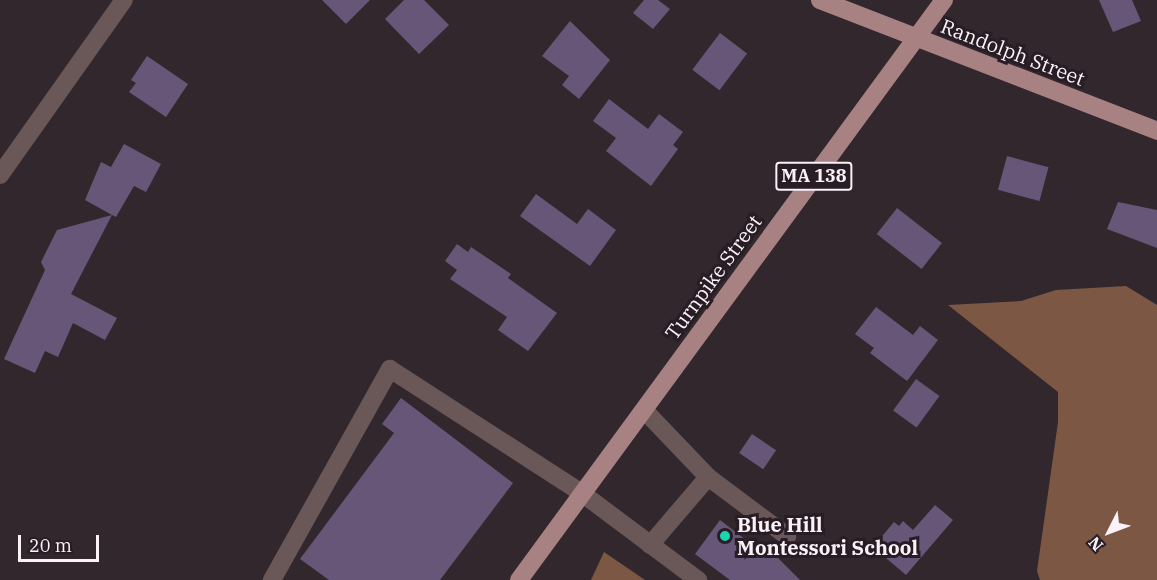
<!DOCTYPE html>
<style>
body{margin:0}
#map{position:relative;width:1157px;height:580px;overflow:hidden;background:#32272d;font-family:"IBM Plex Serif",serif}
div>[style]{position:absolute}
.forest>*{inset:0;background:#7c5744}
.building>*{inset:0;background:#675677;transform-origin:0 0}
.minor>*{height:18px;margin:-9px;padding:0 9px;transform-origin:9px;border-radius:9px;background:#6a5757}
.major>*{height:18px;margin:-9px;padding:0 9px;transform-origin:9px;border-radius:9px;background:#a88183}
.dots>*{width:16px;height:16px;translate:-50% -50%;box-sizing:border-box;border:3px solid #281d24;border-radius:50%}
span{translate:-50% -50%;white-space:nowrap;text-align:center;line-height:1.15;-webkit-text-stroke:6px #281d24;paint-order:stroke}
.shield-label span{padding:2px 4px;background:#281d24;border:2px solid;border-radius:4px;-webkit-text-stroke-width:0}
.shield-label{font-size:18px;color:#faf2f7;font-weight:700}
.street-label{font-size:20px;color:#faf2f7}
.poi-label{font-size:20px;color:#faf2f7;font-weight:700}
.left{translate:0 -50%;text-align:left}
.north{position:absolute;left:1079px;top:502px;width:60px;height:60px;-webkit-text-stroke:4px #281d24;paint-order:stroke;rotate:228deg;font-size:16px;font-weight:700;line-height:24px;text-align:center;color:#faf2f7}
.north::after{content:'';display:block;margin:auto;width:21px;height:27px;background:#faf2f7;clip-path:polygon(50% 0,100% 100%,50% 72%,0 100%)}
.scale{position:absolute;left:18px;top:535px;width:81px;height:27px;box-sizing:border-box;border:3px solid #faf2f7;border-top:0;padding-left:8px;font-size:18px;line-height:21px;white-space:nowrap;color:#faf2f7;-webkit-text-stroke:4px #281d24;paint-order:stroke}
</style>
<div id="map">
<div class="forest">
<i style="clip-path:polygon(1126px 286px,1157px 305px,1157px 580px,1040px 580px,1037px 571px,1058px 422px,1058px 392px,948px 305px,1021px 301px,1056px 290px)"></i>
<i style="clip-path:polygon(604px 552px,645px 580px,591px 580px)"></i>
</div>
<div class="building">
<i style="clip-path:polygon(322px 0,370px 0,346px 24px)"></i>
<i style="clip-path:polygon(404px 0,424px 0,449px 25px,419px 54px,385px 19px)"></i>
<i style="clip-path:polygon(644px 0,658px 0,670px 9px,653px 29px,633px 13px)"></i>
<i style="clip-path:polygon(1099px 0,1132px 0,1141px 21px,1113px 32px)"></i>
<i style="clip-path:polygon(570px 21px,610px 60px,579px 99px,562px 85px,569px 76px,542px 56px)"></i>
<i style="left:720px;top:33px;width:34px;height:46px;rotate:37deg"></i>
<i style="clip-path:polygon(147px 56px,188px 84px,166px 117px,129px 92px,136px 83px,131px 80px)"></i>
<i style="clip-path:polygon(609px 99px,648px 129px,659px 114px,683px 132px,673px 145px,678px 149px,651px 186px,606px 151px,616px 138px,593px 121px)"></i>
<i style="clip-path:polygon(124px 144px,161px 164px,146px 192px,134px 186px,116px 217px,112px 215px,71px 294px,117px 318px,105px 340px,73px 323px,58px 357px,45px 351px,35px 373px,4px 359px,45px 270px,41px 262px,57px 230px,112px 215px,85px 200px,101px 162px,111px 167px)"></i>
<i style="left:1007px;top:156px;width:43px;height:35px;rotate:15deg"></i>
<i style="clip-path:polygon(536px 194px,577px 224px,588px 209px,616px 230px,590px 266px,520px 216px)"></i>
<i style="clip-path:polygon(1118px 202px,1157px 210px,1157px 248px,1107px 229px)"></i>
<i style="left:897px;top:208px;width:57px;height:33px;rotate:38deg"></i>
<i style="clip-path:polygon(457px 244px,468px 252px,471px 247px,511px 274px,508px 278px,557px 313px,528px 351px,498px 330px,507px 317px,450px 279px,457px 270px,445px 261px)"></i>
<i style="clip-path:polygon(876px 307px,913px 335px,920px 326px,938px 340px,907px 381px,870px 353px,874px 348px,855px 334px)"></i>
<i style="left:916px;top:379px;width:29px;height:39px;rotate:36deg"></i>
<i style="clip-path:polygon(401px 398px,513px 483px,440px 580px,329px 580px,300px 559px,394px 433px,382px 424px)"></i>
<i style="left:752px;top:434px;width:29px;height:23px;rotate:34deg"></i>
<i style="clip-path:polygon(935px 505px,953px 520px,906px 575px,873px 547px,894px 522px,899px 526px,903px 521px,913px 530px)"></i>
<i style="clip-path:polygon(720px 520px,767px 556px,771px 551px,800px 580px,730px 580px,695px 554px)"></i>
</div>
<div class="minor">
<i style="left:0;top:175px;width:214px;rotate:-54.7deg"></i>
<i style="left:645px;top:411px;width:91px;rotate:46.3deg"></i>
<i style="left:708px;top:477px;width:99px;rotate:36.8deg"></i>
<i style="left:650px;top:545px;width:89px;rotate:-49.5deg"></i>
<i style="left:272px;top:580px;width:242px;rotate:-60.8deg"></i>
<i style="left:390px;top:369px;width:230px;rotate:32.9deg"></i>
<i style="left:583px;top:494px;width:144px;rotate:36.8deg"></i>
</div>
<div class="major">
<i style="left:820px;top:0;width:362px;rotate:21.2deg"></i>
<i style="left:519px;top:580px;width:719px;rotate:-53.77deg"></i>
</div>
<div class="dots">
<i style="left:725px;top:536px;background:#1bd5b1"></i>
</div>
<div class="shield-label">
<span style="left:814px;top:176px">MA 138</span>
</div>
<div class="street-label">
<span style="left:1013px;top:52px;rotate:21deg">Randolph Street</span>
<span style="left:713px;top:277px;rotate:-54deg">Turnpike Street</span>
</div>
<div class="poi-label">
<span class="left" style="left:737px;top:536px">Blue Hill<br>Montessori School</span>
</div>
<div class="north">N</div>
<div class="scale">20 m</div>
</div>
